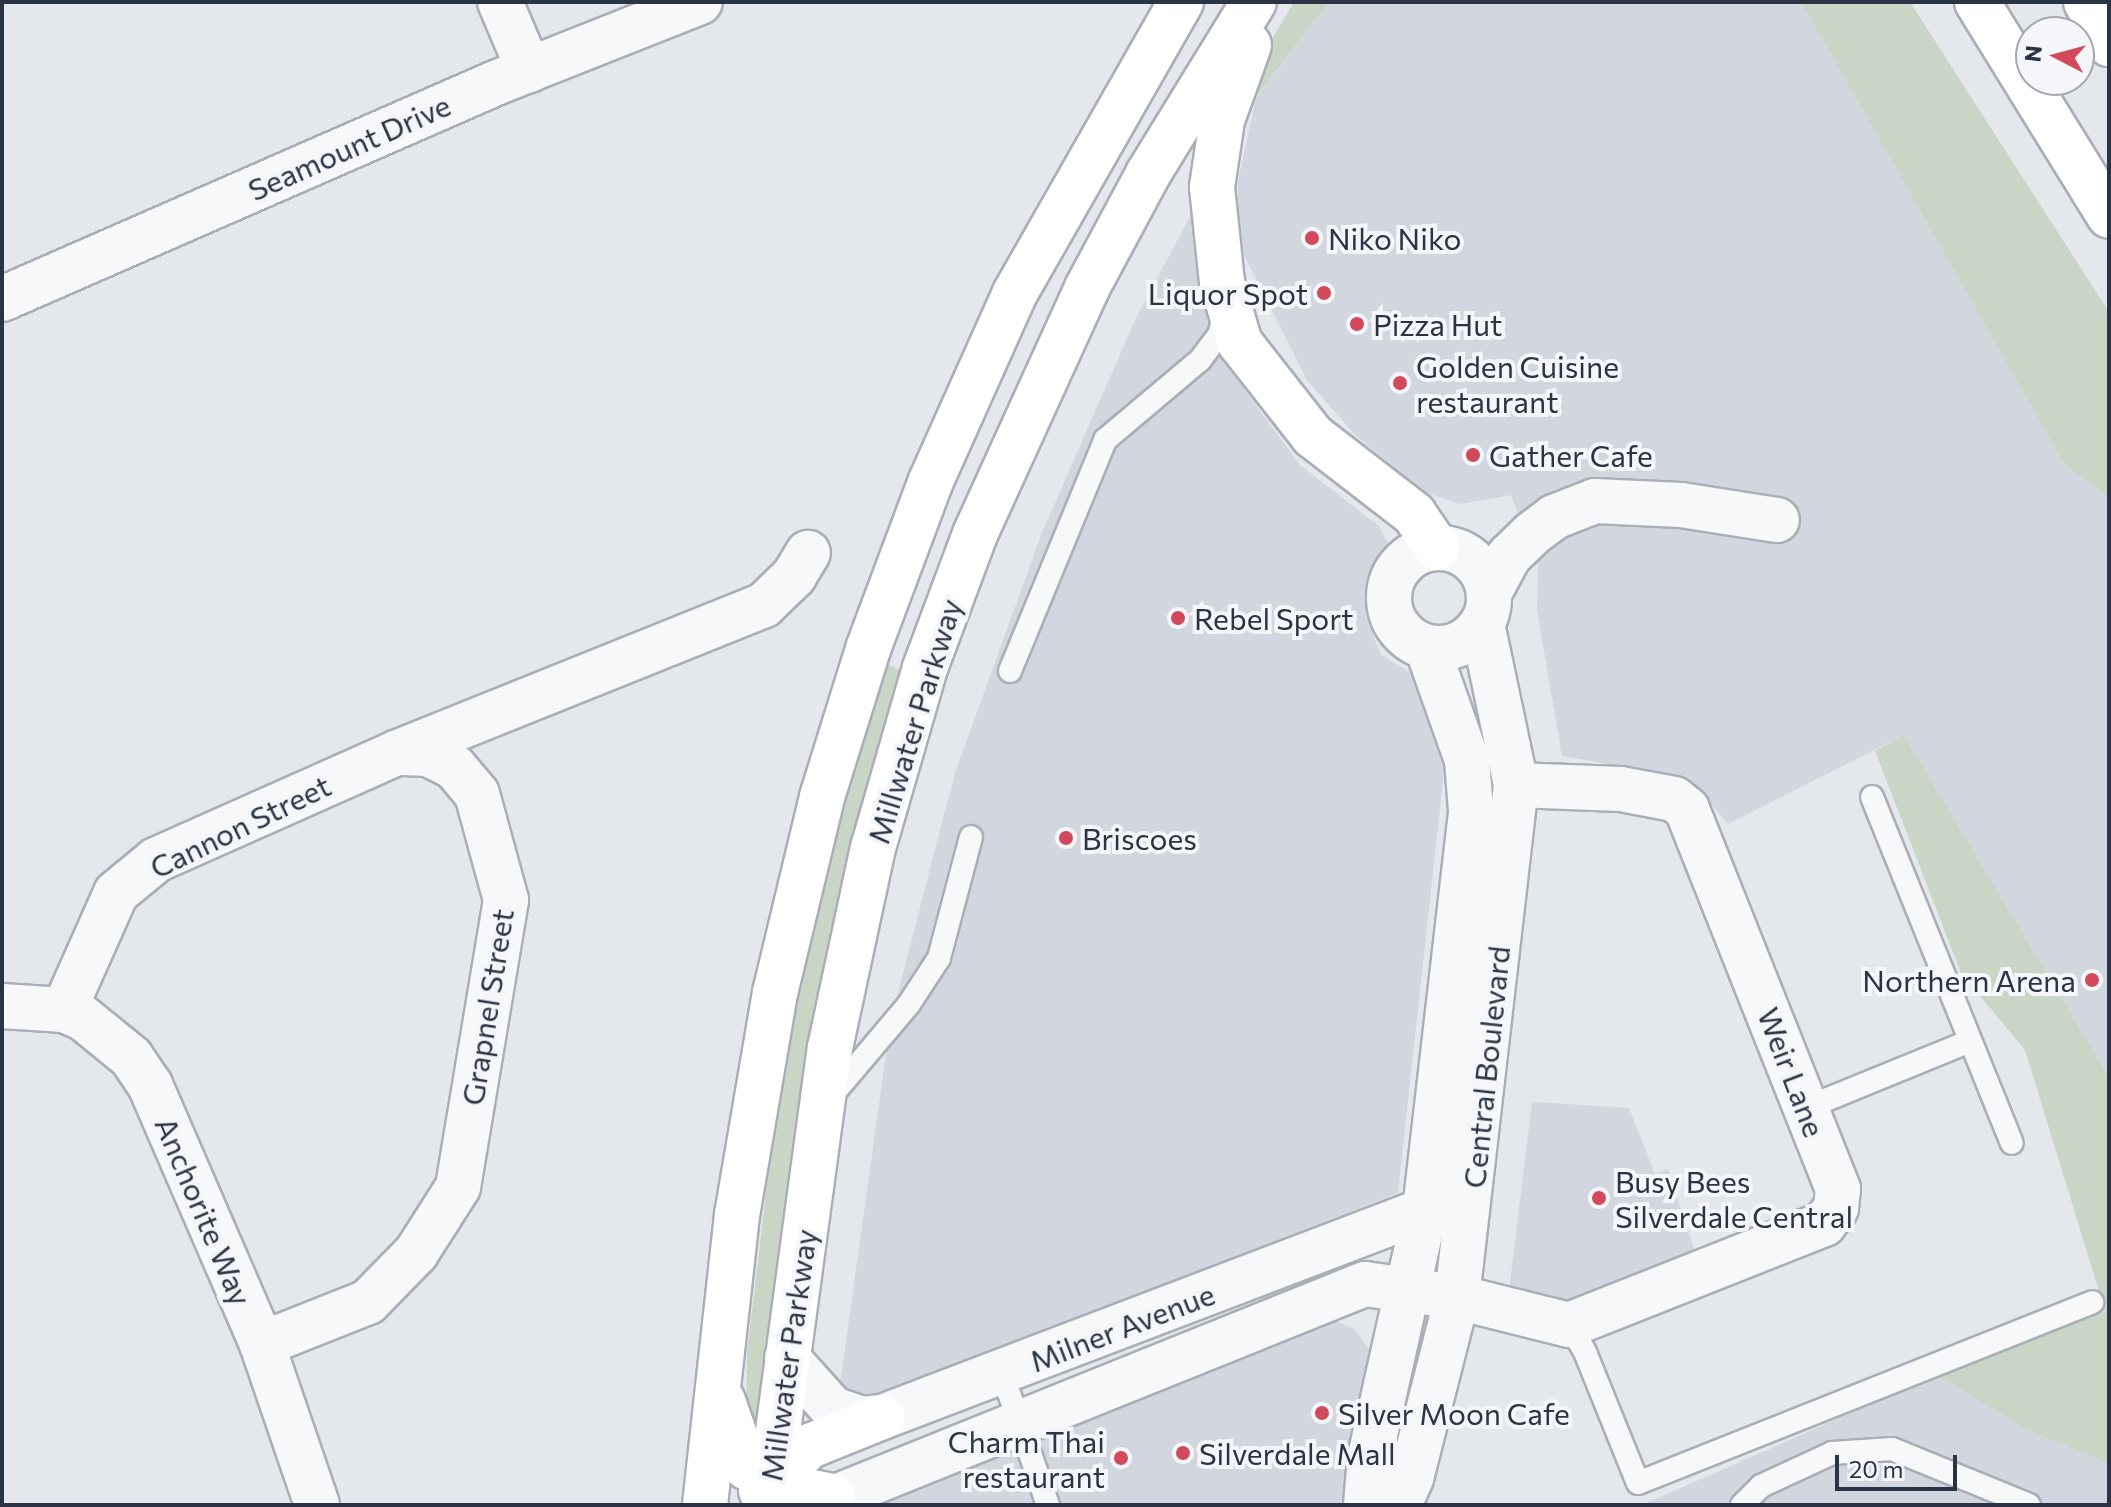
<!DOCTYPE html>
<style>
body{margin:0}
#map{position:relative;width:2111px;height:1507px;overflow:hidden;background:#e4e7ec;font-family:Commissioner,sans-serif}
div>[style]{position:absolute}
.built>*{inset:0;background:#d2d6de}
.green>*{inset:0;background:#c9d6c5}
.roads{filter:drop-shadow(2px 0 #a9aeb7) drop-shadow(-2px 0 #a9aeb7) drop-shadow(0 2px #a9aeb7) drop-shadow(0 -2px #a9aeb7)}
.service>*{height:22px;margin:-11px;padding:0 11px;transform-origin:11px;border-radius:11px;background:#f7f8fa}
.minor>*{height:44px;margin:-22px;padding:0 22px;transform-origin:22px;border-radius:22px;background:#f7f8fa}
.minor>.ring{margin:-22px;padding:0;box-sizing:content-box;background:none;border:44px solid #f7f8fa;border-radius:50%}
.secondary>*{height:44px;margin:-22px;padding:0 22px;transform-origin:22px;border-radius:22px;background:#fff}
.primary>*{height:44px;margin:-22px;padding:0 22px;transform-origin:22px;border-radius:22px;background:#fff}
.dots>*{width:22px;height:22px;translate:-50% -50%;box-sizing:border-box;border:4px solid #f4f6f9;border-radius:50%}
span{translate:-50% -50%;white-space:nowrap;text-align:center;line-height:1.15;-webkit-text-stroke:8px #f4f6f9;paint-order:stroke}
.street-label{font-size:30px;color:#2b3445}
.poi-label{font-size:30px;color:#2b3445}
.left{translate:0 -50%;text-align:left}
.right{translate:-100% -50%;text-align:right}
.frame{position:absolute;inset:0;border:4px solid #2b3445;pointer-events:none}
.north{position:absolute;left:2015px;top:16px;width:80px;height:80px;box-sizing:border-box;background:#f4f6f9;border:2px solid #a4a8b1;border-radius:50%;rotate:276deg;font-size:22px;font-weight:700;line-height:32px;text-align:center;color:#2b3445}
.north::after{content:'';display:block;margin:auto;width:28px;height:36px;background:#d1495b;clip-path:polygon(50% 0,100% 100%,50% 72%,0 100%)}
.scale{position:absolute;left:1835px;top:1455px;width:122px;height:36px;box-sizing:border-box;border:4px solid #2b3445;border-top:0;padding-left:10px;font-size:24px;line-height:28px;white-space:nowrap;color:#2b3445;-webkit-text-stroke:6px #f4f6f9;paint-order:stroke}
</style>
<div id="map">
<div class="built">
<i style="clip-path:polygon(1329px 2px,1801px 2px,2064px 464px,2109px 498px,2109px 1077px,1904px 735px,1728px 824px,1689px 778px,1562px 756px,1537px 610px,1538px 564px,1511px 495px,1460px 504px,1424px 492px,1355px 435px,1307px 380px,1238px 243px,1238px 181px,1256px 98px)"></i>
<i style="clip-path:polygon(1195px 207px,1200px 263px,1219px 355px,1300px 465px,1379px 526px,1389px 545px,1367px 589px,1366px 618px,1381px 655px,1413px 674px,1444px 770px,1398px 1193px,871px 1399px,839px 1391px,891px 1019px,955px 773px,1041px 535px,1135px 320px)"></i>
<i style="clip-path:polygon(1532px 1102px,1629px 1108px,1655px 1174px,1668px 1169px,1695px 1252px,1578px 1302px,1509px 1291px)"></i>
<i style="clip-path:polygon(1328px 1317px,1355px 1330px,1379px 1363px,1363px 1505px,874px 1505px)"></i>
<i style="clip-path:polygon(1937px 1375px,2024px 1428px,2109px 1464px,2109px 1505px,1642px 1505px)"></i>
</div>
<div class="green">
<i style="clip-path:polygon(1294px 2px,1329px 2px,1256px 97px,1260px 59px)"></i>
<i style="clip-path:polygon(1801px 2px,1910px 2px,2109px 312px,2109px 498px,2064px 464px)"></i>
<i style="clip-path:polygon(883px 663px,906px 672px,754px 1455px,746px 1427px,747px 1353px,778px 1091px,810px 924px)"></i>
<i style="clip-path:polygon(1904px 735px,2109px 1077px,2109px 1464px,2024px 1428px,1937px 1375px,2105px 1311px,2025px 1050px,1961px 973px,1875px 751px)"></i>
</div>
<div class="roads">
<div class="service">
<i style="left:1010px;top:671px;width:250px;rotate:-67.6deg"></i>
<i style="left:1105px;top:440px;width:124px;rotate:-40.1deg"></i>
<i style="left:1200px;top:360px;width:34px;rotate:-53deg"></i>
<i style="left:1220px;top:333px;width:20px;rotate:-79deg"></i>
<i style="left:1872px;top:797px;width:373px;rotate:68deg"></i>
<i style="left:833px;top:1094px;width:118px;rotate:-49.8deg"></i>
<i style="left:909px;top:1004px;width:55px;rotate:-56.9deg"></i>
<i style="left:939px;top:958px;width:125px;rotate:-75.2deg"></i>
<i style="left:1806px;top:1108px;width:177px;rotate:-22.2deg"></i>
<i style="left:1569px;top:1325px;width:31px;rotate:59deg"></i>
<i style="left:1585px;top:1352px;width:141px;rotate:68deg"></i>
<i style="left:1638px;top:1483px;width:489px;rotate:-21.7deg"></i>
<i style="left:1002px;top:1373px;width:140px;rotate:70.8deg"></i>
<i style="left:1742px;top:1505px;width:27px;rotate:-45deg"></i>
<i style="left:1761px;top:1486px;width:78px;rotate:-24.9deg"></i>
<i style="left:1832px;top:1453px;width:60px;rotate:-3.8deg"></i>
<i style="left:1892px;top:1449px;width:148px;rotate:22.2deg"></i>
</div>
<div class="minor">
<i style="left:500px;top:2px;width:74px;rotate:66.9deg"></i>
<i style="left:2px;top:299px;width:541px;rotate:-23.63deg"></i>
<i style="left:498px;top:82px;width:217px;rotate:-21.6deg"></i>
<i class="ring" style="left:1389px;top:548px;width:56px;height:56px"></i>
<i style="left:1489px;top:593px;width:42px;rotate:-61.6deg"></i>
<i style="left:1509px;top:556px;width:33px;rotate:-44deg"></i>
<i style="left:1533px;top:533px;width:26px;rotate:-37deg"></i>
<i style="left:1554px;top:517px;width:44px;rotate:-21.3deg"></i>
<i style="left:1595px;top:501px;width:86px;rotate:2.7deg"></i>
<i style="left:1681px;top:505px;width:97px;rotate:8.9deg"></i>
<i style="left:2px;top:1006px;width:62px;rotate:3.7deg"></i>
<i style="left:64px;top:1010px;width:21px;rotate:23deg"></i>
<i style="left:83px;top:1018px;width:62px;rotate:39.1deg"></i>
<i style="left:131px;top:1057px;width:34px;rotate:56deg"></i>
<i style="left:150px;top:1085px;width:282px;rotate:66.6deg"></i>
<i style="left:262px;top:1344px;width:170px;rotate:71.1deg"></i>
<i style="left:64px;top:1010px;width:128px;rotate:-66deg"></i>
<i style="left:116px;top:893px;width:52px;rotate:-39.5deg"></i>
<i style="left:156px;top:860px;width:263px;rotate:-24deg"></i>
<i style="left:396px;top:753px;width:397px;rotate:-21.9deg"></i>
<i style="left:764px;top:605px;width:42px;rotate:-44deg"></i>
<i style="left:794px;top:576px;width:27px;rotate:-59deg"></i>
<i style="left:262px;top:1344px;width:114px;rotate:-21.6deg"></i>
<i style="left:368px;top:1302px;width:69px;rotate:-45.6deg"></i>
<i style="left:416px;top:1253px;width:78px;rotate:-57.5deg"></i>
<i style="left:458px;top:1187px;width:291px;rotate:-80.5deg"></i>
<i style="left:506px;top:900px;width:110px;rotate:-105.3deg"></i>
<i style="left:477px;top:794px;width:35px;rotate:-130deg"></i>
<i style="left:454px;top:767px;width:28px;rotate:-153deg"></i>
<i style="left:429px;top:754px;width:33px;rotate:-178deg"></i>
<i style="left:787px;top:1358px;width:69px;rotate:48deg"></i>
<i style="left:833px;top:1409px;width:31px;rotate:19deg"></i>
<i style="left:862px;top:1419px;width:20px;rotate:-6deg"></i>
<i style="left:882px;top:1417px;width:581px;rotate:-20.87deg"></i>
<i style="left:1425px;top:1210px;width:24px;rotate:7deg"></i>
<i style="left:816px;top:1505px;width:592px;rotate:-21.93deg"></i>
<i style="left:1365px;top:1284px;width:93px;rotate:8deg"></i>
<i style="left:1457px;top:1297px;width:115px;rotate:14deg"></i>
<i style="left:1569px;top:1325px;width:274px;rotate:-21.6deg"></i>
<i style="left:1824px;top:1224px;width:20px;rotate:-53deg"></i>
<i style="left:1836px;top:1208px;width:19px;rotate:-84deg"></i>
<i style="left:1838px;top:1189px;width:409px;rotate:-111.7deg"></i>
<i style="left:1687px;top:809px;width:16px;rotate:-142deg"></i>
<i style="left:1674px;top:799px;width:55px;rotate:-169.5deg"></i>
<i style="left:1620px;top:789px;width:104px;rotate:-177.8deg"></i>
<i style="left:1366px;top:1505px;width:48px;rotate:-85.2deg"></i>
<i style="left:1370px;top:1457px;width:253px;rotate:-77.4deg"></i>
<i style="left:1425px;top:1210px;width:402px;rotate:-83.4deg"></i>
<i style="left:1471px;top:811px;width:51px;rotate:-94.5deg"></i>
<i style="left:1467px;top:760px;width:120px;rotate:-109.5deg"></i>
<i style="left:1399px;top:1505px;width:30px;rotate:-66deg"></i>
<i style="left:1411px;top:1478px;width:187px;rotate:-75.7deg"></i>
<i style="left:1457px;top:1297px;width:515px;rotate:-83.43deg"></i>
<i style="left:1516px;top:785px;width:165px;rotate:-101.9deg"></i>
</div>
<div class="secondary">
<i style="left:1249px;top:45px;width:80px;rotate:109.8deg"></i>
<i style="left:1222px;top:120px;width:68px;rotate:98.5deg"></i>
<i style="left:1212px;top:187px;width:96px;rotate:84deg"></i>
<i style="left:1222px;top:282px;width:64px;rotate:73.6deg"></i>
<i style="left:1240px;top:343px;width:118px;rotate:51.9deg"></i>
<i style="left:1313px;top:436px;width:128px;rotate:37.7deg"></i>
<i style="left:1414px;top:514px;width:41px;rotate:55.9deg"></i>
<i style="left:723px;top:1401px;width:70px;rotate:70.8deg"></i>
<i style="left:746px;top:1467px;width:46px;rotate:26deg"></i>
<i style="left:787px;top:1487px;width:47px;rotate:11.1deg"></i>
<i style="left:761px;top:1491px;width:67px;rotate:-42.6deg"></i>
<i style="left:810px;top:1446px;width:78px;rotate:-21.9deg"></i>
<i style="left:705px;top:1505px;width:292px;rotate:-83.7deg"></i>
<i style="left:737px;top:1215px;width:225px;rotate:-80.3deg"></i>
<i style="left:775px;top:993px;width:202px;rotate:-76.5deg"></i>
<i style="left:822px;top:797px;width:155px;rotate:-72.7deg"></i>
<i style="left:868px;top:649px;width:177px;rotate:-69.5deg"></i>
<i style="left:930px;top:483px;width:208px;rotate:-65.9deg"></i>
<i style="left:1015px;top:293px;width:335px;rotate:-60.3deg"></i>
<i style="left:768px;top:1505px;width:461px;rotate:-82.3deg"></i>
<i style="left:830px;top:1048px;width:205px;rotate:-77.9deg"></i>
<i style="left:873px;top:848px;width:187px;rotate:-73.9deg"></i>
<i style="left:925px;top:668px;width:143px;rotate:-69.5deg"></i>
<i style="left:975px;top:534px;width:270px;rotate:-65.5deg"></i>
<i style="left:1087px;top:288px;width:129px;rotate:-61.8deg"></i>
<i style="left:1148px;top:174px;width:202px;rotate:-58.4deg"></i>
</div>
<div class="primary">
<i style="left:1977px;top:2px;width:251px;rotate:58.3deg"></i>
<i style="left:2086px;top:2px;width:48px;rotate:61.3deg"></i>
</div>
</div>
<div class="dots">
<i style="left:1312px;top:238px;background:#d1495b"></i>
<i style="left:1324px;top:293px;background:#d1495b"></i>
<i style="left:1357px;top:324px;background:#d1495b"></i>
<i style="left:1400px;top:383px;background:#d1495b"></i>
<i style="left:1473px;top:455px;background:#d1495b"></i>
<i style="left:1178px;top:618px;background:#d1495b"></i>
<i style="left:1066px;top:838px;background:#d1495b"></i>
<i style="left:2092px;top:980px;background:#d1495b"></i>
<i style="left:1599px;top:1198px;background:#d1495b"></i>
<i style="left:1322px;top:1413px;background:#d1495b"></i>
<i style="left:1183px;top:1453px;background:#d1495b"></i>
<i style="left:1121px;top:1458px;background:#d1495b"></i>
</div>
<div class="street-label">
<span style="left:349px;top:147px;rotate:-24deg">Seamount Drive</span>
<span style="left:914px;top:721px;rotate:-73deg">Millwater Parkway</span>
<span style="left:240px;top:826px;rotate:-26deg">Cannon Street</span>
<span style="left:487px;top:1007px;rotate:-81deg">Grapnel Street</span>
<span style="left:1486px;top:1067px;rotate:-84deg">Central Boulevard</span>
<span style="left:1792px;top:1072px;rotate:69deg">Weir Lane</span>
<span style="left:204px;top:1211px;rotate:67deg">Anchorite Way</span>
<span style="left:1122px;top:1327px;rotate:-21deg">Milner Avenue</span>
<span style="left:788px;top:1355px;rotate:-82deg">Millwater Parkway</span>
</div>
<div class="poi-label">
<span class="left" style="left:1328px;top:238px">Niko Niko</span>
<span class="right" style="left:1308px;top:293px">Liquor Spot</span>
<span class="left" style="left:1373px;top:324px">Pizza Hut</span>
<span class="left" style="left:1416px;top:383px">Golden Cuisine<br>restaurant</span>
<span class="left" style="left:1489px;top:455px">Gather Cafe</span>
<span class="left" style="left:1194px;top:618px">Rebel Sport</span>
<span class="left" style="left:1082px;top:838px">Briscoes</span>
<span class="right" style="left:2076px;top:980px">Northern Arena</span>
<span class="left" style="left:1615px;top:1198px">Busy Bees<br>Silverdale Central</span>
<span class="left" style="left:1338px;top:1413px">Silver Moon Cafe</span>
<span class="right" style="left:1105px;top:1458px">Charm Thai<br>restaurant</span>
<span class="left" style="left:1199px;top:1453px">Silverdale Mall</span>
</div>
<div class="frame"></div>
<div class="north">N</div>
<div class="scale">20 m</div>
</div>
